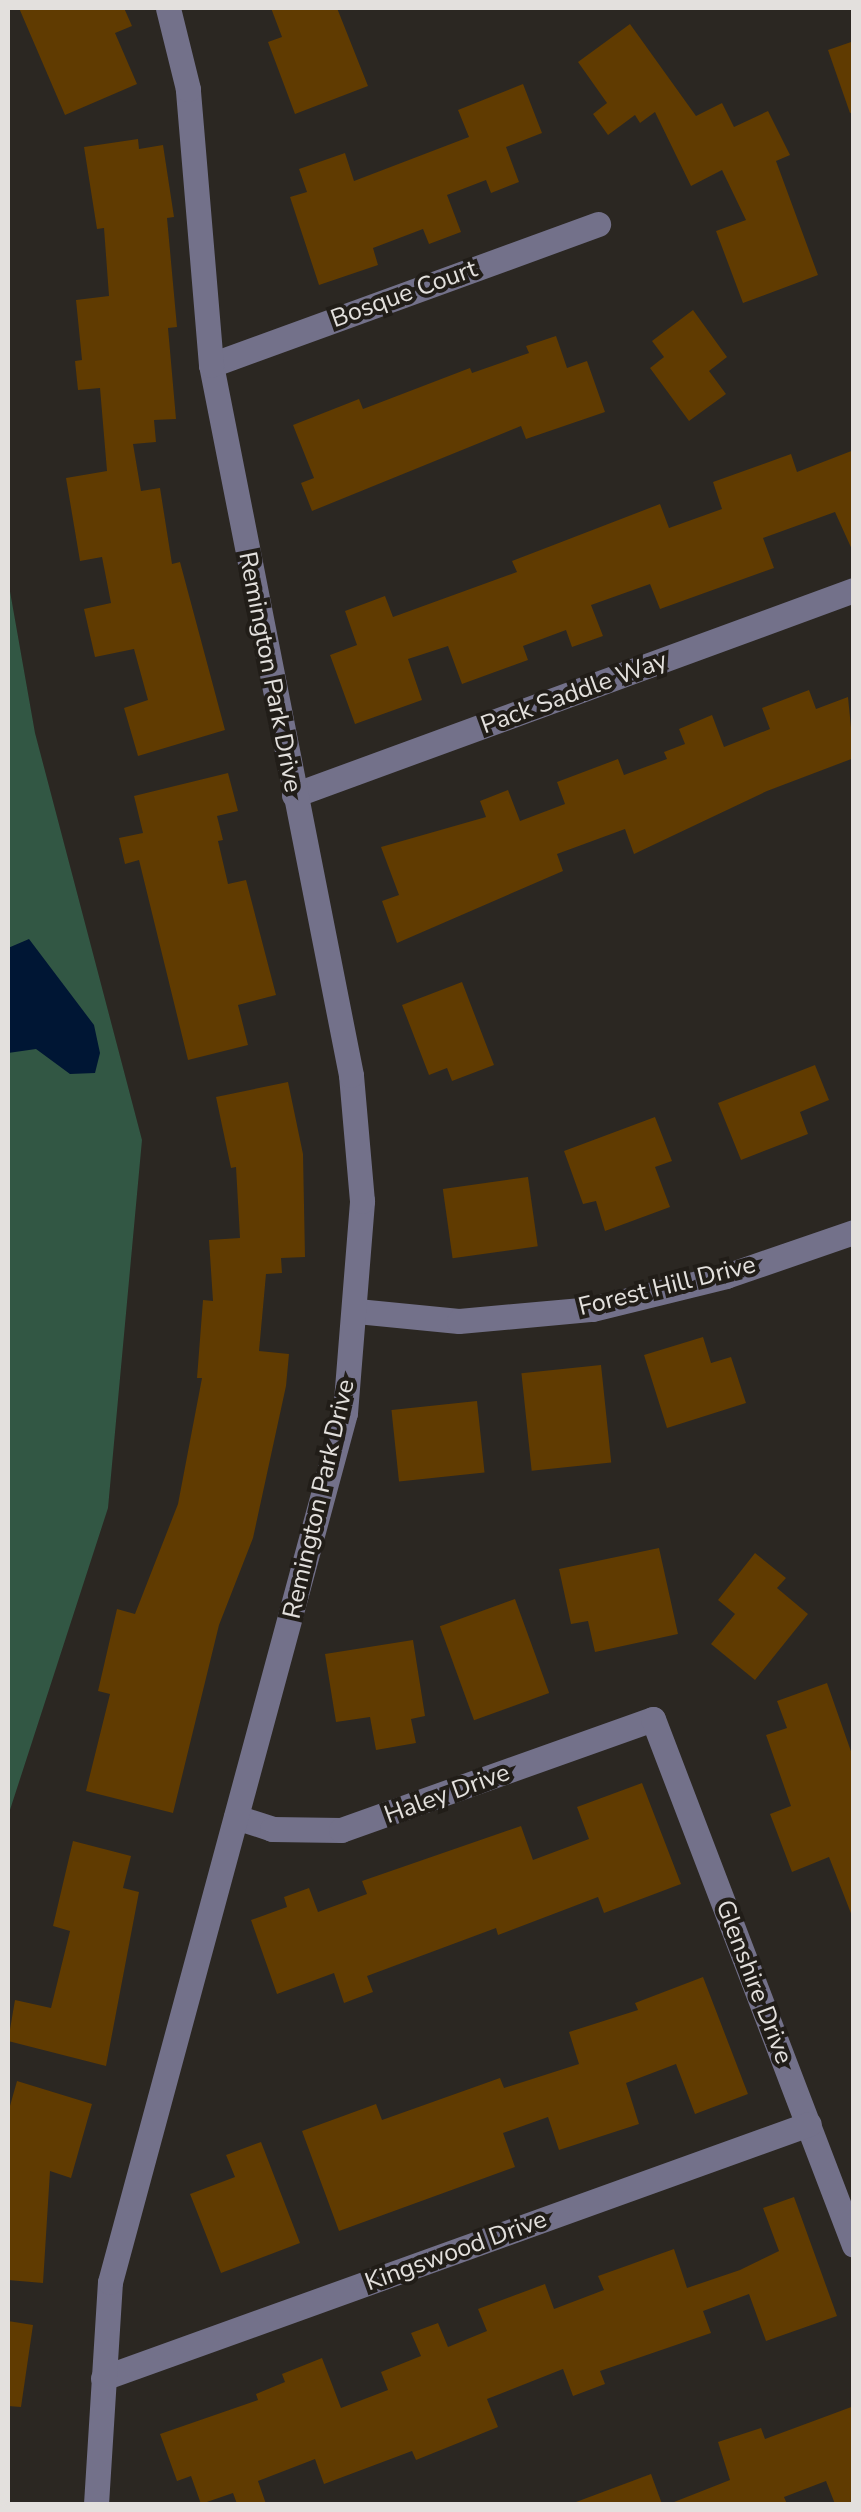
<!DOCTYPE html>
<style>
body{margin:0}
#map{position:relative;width:861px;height:2512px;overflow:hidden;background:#2b2722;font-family:"Nunito Sans",sans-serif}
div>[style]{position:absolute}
.green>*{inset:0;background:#325744}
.water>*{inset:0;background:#001634}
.building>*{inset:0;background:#603b01;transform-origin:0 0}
.minor>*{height:25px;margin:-12.5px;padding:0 12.5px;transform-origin:12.5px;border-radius:12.5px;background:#73718a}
span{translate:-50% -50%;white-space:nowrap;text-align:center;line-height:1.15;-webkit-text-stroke:8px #211d18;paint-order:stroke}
.street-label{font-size:25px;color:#e3e0dd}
.frame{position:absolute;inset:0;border:10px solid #e3e0dd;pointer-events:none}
</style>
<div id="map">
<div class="green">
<i style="clip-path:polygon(8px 580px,35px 733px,142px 1140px,108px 1508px,8px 1816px)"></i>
</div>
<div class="water">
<i style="clip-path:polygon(29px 939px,94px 1025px,100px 1053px,95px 1073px,70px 1074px,36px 1049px,8px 1053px,8px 948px)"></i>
</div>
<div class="building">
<i style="clip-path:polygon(19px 8px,124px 8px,132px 26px,115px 33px,137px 84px,65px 115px)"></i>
<i style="clip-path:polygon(271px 8px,337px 8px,368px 86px,295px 114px,268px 42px,282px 37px)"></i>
<i style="clip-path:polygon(630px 24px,696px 116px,722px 103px,734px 127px,768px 111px,790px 155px,776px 161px,818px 275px,743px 303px,716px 231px,746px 220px,722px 170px,691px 186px,655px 112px,640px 123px,635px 115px,608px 135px,593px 114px,607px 103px,578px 62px)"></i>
<i style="clip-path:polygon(854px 41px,854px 112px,850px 113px,828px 50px)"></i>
<i style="clip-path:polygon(523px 84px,542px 133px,506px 147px,519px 182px,491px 193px,486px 180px,447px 195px,461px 232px,429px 244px,423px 229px,373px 248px,378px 265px,319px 285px,290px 197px,307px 192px,299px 169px,345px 153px,354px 181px,469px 137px,458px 110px)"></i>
<i style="clip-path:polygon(138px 139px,139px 149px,163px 145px,174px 217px,167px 218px,177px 327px,168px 328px,176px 419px,154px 420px,156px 442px,133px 444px,141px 491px,160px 488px,172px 564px,180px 562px,225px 730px,138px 756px,124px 708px,148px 700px,134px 649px,95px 657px,84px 609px,111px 603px,102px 557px,80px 561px,66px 478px,107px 471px,100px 388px,78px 390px,75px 361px,82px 360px,76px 300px,109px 296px,104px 228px,97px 229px,84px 147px)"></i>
<i style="clip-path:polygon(693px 310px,727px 357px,709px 371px,726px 394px,689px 421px,650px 368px,664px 357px,652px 341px)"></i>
<i style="clip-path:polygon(556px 336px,567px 368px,587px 361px,605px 412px,526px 439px,521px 426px,312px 511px,301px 483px,314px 478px,293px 425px,359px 399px,363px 409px,470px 368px,472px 373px,529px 353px,526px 346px)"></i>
<i style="clip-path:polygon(854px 450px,854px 554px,835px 512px,763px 538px,774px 568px,660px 609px,650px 584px,591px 605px,603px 636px,572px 647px,566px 630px,523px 646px,528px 660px,462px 684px,448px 646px,408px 659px,422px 700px,355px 724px,330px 655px,357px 645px,345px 611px,385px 596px,393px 617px,517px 572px,512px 561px,660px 504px,669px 528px,722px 509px,713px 482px,791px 454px,797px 472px)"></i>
<i style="clip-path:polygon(809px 690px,816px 709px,848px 697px,854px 758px,767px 791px,634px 854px,625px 829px,557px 854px,563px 871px,397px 943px,382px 901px,399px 895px,381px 847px,486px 817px,480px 801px,508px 790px,520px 821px,565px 804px,557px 782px,618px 759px,624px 775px,667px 759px,664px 752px,685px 744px,679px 729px,712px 715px,724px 747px,770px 729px,762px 708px)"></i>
<i style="clip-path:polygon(228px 773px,238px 811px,217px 816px,223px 840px,218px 841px,228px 884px,246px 880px,276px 995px,238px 1005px,248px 1045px,188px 1060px,139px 860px,125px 864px,119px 838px,143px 833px,134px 796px)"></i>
<i style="clip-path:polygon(462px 982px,494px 1065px,452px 1081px,447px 1068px,429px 1075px,402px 1005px)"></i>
<i style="clip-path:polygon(815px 1065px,829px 1100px,800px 1112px,808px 1134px,741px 1160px,718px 1103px)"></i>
<i style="clip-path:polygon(288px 1082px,303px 1154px,305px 1257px,281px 1258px,282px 1273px,266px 1274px,259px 1351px,289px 1354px,286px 1386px,253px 1538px,219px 1625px,173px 1813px,86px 1791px,110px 1694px,98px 1691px,117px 1609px,135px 1614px,178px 1504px,202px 1378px,197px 1378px,203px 1300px,213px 1301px,209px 1240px,240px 1238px,236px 1167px,231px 1168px,216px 1097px)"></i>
<i style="clip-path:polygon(655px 1117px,672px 1161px,655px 1167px,670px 1207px,605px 1231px,596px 1201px,583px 1204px,564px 1151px)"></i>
<i style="left:528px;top:1177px;width:70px;height:86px;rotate:82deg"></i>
<i style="clip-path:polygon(703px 1337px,711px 1363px,731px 1357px,746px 1403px,667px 1428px,644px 1355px)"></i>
<i style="left:601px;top:1365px;width:98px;height:80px;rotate:84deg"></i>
<i style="left:477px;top:1401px;width:72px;height:86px;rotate:84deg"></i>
<i style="clip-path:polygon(659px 1548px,678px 1634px,595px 1652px,588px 1621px,571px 1624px,559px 1569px)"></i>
<i style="clip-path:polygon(755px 1553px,786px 1578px,777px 1588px,808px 1614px,755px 1680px,711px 1644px,735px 1614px,718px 1600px)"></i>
<i style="left:515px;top:1599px;width:100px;height:80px;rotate:70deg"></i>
<i style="clip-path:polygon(413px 1640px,425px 1716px,411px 1719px,416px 1743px,376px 1750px,370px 1717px,336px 1722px,325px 1654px)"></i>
<i style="clip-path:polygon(827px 1683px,854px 1760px,852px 1916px,829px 1857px,792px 1872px,770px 1814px,791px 1806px,766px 1735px,787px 1728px,777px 1701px)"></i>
<i style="clip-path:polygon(642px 1783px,681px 1884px,604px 1913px,598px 1897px,498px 1935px,496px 1928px,367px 1976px,373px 1992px,344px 2003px,334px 1973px,277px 1994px,251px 1920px,287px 1907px,284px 1897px,309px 1888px,318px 1912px,367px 1894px,362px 1881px,521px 1826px,533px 1860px,589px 1839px,577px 1807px)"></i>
<i style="clip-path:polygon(73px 1841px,131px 1856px,123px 1888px,139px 1892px,106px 2066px,8px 2041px,15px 2000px,51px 2008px,70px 1931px,53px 1926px)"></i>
<i style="clip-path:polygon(703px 1977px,748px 2094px,695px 2114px,676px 2064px,626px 2083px,639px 2124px,559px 2150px,548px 2117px,503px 2133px,515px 2167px,339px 2231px,302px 2131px,376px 2104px,382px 2120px,500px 2078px,504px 2088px,579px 2064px,569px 2032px,638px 2010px,635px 2003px)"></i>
<i style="clip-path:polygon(17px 2081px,92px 2104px,71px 2178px,50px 2171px,43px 2283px,8px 2280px,8px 2113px)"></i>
<i style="clip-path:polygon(261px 2142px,300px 2243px,221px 2273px,190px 2194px,235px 2177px,226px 2155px)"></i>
<i style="clip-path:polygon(794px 2197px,837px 2316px,766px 2341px,749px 2294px,703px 2311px,711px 2333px,600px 2371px,605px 2384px,573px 2396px,563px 2369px,487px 2399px,498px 2427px,416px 2460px,412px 2451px,324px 2484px,315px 2459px,258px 2481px,266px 2504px,237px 2504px,233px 2493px,201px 2504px,191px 2476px,177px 2481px,160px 2434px,258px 2400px,256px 2394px,285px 2382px,282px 2374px,322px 2358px,341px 2408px,388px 2390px,381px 2372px,421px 2356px,411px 2333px,438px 2323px,448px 2347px,487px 2331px,478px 2309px,545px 2284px,554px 2309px,604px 2290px,598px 2276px,674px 2249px,687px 2288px,740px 2270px,779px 2251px,763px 2208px)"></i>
<i style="clip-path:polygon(8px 2321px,33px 2325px,21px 2407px,8px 2406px)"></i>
<i style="clip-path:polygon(854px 2406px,854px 2504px,835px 2504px,826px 2481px,784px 2497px,787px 2504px,669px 2504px,730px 2480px,718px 2442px,761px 2428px,765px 2439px)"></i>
<i style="clip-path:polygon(651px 2474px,662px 2504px,576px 2504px,576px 2502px)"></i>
</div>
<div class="minor">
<i style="left:211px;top:365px;width:412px;rotate:-20deg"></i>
<i style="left:294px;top:795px;width:596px;rotate:-20.11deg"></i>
<i style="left:357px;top:1311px;width:102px;rotate:5.6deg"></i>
<i style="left:459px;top:1321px;width:134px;rotate:-5.2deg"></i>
<i style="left:592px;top:1309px;width:138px;rotate:-13.8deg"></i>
<i style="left:726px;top:1276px;width:135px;rotate:-19deg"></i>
<i style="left:236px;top:1817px;width:38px;rotate:18deg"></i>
<i style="left:272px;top:1829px;width:69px;rotate:0.8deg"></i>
<i style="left:341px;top:1830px;width:331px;rotate:-19.6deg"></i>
<i style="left:653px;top:1719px;width:563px;rotate:69.09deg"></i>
<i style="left:103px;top:2378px;width:750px;rotate:-19.79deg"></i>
<i style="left:96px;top:2504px;width:222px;rotate:-86.4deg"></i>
<i style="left:110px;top:2282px;width:900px;rotate:-74.87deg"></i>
<i style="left:345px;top:1413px;width:213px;rotate:-85.4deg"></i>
<i style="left:362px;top:1201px;width:126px;rotate:-95deg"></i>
<i style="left:351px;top:1075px;width:724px;rotate:-101.15deg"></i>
<i style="left:211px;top:365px;width:277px;rotate:-94.8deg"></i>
<i style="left:188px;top:89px;width:83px;rotate:-103.9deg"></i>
</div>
<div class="street-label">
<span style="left:404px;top:294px;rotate:-20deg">Bosque Court</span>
<span style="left:270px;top:672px;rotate:79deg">Remington Park Drive</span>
<span style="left:574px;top:693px;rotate:-20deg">Pack Saddle Way</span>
<span style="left:667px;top:1286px;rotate:-14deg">Forest Hill Drive</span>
<span style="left:319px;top:1499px;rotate:-77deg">Remington Park Drive</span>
<span style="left:447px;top:1794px;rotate:-20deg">Haley Drive</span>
<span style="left:754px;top:1982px;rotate:69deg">Glenshire Drive</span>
<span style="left:456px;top:2251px;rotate:-20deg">Kingswood Drive</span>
</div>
<div class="frame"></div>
</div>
